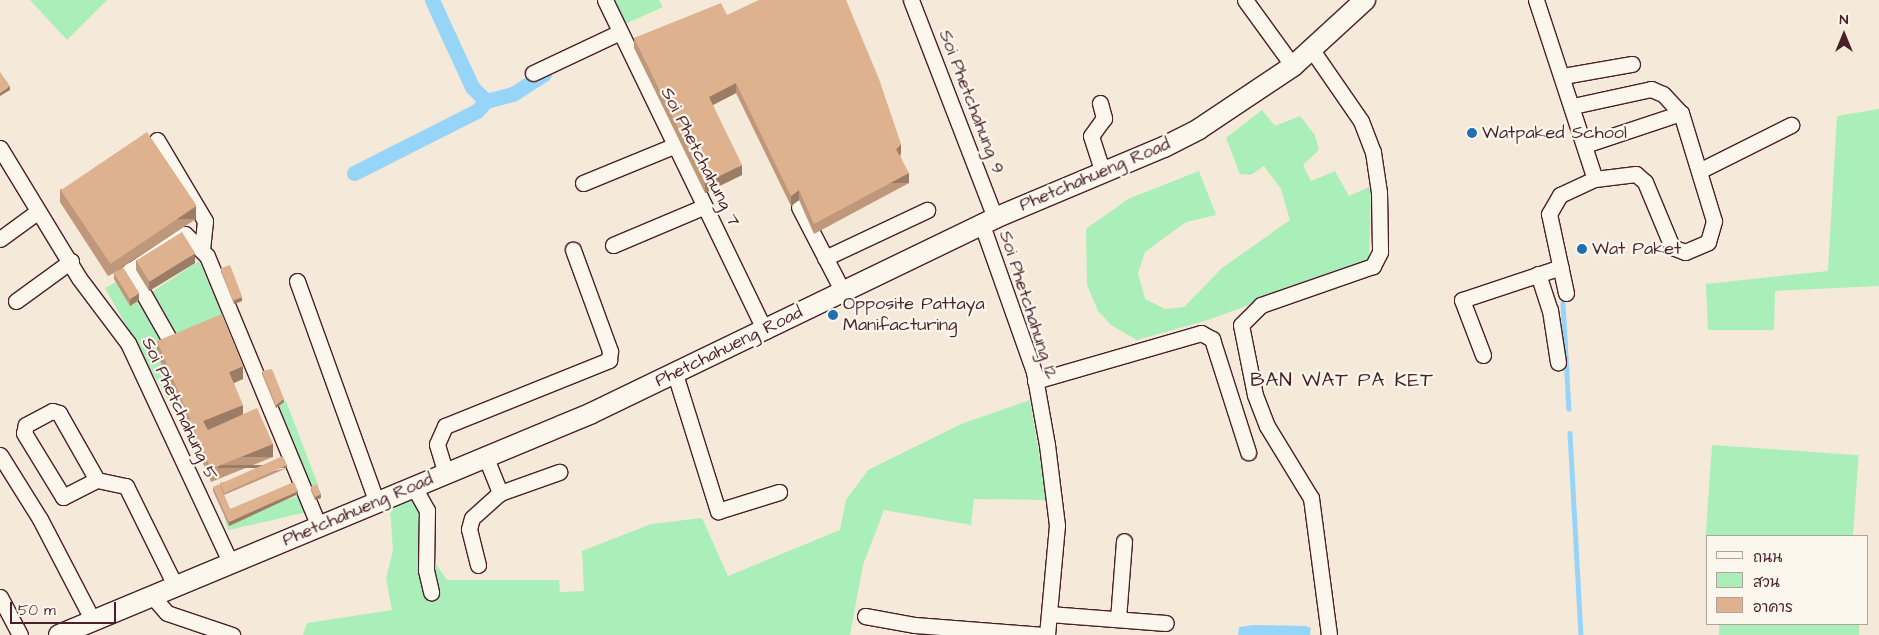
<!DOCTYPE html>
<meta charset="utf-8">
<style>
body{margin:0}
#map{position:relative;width:1879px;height:635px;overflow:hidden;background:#f5e9d9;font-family:"Architects Daughter","Playpen Sans Thai",sans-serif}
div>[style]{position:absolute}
.green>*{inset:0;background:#aaefba;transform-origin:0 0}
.water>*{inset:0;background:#97d5f8}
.stream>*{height:4.5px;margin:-2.25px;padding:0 2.25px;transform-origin:2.25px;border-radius:2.25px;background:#97d5f8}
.canal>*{height:15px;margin:-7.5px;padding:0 7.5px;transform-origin:7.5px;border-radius:7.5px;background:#97d5f8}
.roads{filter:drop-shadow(1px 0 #4a1f2b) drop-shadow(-1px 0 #4a1f2b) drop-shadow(0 1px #4a1f2b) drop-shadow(0 -1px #4a1f2b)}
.minor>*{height:15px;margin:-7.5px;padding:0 7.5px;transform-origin:7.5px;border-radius:7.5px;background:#fbf7ec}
.major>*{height:20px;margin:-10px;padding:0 10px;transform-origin:10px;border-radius:10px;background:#fbf7ec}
.wall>*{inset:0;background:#bf987b}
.shaded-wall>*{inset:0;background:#9b7c64;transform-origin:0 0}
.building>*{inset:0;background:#deb18f;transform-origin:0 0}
.dots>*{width:14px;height:14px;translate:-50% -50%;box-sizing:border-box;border:2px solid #fbf7ec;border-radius:50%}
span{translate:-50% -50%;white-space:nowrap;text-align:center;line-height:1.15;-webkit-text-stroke:4.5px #fbf7ec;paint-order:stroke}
.street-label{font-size:18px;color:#4a1f2b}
.poi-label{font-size:18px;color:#4a1f2b}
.left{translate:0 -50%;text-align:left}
.quarter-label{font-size:20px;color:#4a1f2b;letter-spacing:1px}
.legend{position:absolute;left:1706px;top:535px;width:162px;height:90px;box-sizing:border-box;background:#fbf7ec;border:1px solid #b4a19f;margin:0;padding:6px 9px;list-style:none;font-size:15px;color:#4a1f2b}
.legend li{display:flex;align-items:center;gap:10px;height:25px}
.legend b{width:25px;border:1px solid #b4a19f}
.north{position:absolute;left:1819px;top:10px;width:50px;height:50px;-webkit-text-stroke:4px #fbf7ec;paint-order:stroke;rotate:0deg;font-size:14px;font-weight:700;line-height:20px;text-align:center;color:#4a1f2b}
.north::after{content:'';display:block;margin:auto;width:18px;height:22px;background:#4a1f2b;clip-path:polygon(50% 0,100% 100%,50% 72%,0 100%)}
.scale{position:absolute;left:10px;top:602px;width:106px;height:22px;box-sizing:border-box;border:2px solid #4a1f2b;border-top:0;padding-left:6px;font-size:15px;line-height:18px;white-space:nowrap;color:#4a1f2b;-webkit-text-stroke:4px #fbf7ec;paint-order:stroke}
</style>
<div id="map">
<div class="green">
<i style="clip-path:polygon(30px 0,107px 0,67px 40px)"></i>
<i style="clip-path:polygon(615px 0,659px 0,663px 7px,625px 24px)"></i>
<i style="clip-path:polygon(1879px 109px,1879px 286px,1775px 291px,1774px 330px,1708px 330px,1706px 284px,1828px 271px,1837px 116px)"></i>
<i style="clip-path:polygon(1262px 110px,1275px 126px,1300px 116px,1315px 135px,1319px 150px,1303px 165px,1311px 181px,1335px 171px,1349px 196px,1371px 186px,1369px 261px,1208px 320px,1137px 340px,1111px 325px,1098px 311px,1087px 285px,1086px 229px,1128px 199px,1199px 171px,1216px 215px,1186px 222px,1145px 252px,1138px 273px,1145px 299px,1165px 309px,1184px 307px,1222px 268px,1290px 220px,1281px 189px,1264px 166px,1251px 175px,1240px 174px,1226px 138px)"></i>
<i style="clip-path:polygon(199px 261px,228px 326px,181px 344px,152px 292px)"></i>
<i style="clip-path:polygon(127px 276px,169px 349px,157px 354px,180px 411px,175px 413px,105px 288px)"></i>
<i style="clip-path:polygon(1030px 400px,1047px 500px,974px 499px,971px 525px,884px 510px,863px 565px,850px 635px,303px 635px,307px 623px,392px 610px,386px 578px,393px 551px,390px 509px,429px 491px,436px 564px,447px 580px,559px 580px,560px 592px,584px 591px,582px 551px,651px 524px,702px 518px,728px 576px,840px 530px,846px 500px,868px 470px,961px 424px)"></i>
<i style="clip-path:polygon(286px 401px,318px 485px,308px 487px,272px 406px)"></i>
<i style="left:1712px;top:445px;width:147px;height:91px;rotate:4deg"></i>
<i style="left:301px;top:496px;width:17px;height:79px;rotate:77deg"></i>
<i style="left:1719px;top:624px;width:140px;height:11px"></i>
</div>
<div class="water">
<i style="clip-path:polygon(1254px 625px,1306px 626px,1311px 628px,1310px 635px,1238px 635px,1239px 627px)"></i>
</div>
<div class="stream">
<i style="left:1563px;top:303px;width:106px;rotate:86.8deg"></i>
<i style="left:1570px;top:433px;width:202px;rotate:86.9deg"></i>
</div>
<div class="canal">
<i style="left:432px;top:0;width:96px;rotate:65.3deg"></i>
<i style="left:472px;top:87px;width:20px;rotate:45deg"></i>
<i style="left:486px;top:101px;width:28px;rotate:-15deg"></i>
<i style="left:513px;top:94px;width:37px;rotate:-33deg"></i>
<i style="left:354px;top:173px;width:138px;rotate:-26.8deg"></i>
<i style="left:477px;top:111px;width:13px;rotate:-48deg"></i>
</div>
<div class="roads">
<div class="minor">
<i style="left:605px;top:0;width:368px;rotate:64.2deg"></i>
<i style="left:911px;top:0;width:234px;rotate:68.9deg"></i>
<i style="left:1245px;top:0;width:82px;rotate:54deg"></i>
<i style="left:1536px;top:0;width:188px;rotate:71.8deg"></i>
<i style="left:1595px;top:179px;width:41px;rotate:-7deg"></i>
<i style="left:1636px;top:174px;width:12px;rotate:42deg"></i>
<i style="left:1645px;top:182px;width:70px;rotate:67.4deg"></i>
<i style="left:1672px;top:247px;width:14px;rotate:21deg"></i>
<i style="left:1685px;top:252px;width:25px;rotate:-23deg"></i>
<i style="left:1708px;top:242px;width:22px;rotate:-74deg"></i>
<i style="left:1714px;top:221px;width:113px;rotate:-107deg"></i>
<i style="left:1681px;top:113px;width:101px;rotate:161.6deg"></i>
<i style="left:1312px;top:50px;width:86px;rotate:55.4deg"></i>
<i style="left:1361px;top:121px;width:33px;rotate:69deg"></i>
<i style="left:1373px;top:152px;width:40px;rotate:81.5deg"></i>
<i style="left:1379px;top:192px;width:60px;rotate:89deg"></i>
<i style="left:1380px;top:252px;width:16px;rotate:117deg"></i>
<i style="left:1373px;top:266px;width:119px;rotate:160.8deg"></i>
<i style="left:1261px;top:305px;width:28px;rotate:135deg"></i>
<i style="left:1241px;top:325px;width:71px;rotate:78.7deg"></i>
<i style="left:1255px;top:395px;width:33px;rotate:69deg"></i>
<i style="left:1267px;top:426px;width:84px;rotate:58.6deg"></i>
<i style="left:1311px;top:498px;width:138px;rotate:82.5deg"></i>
<i style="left:533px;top:73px;width:94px;rotate:-25.2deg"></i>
<i style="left:1563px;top:76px;width:70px;rotate:-9.9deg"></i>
<i style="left:1100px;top:103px;width:16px;rotate:75deg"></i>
<i style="left:1104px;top:118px;width:22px;rotate:126deg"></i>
<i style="left:1091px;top:136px;width:39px;rotate:72deg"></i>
<i style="left:1573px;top:106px;width:80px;rotate:-12.3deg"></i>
<i style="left:1651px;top:89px;width:13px;rotate:23deg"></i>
<i style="left:1663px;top:94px;width:26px;rotate:47deg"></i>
<i style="left:157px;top:140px;width:94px;rotate:59.3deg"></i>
<i style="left:205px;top:221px;width:29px;rotate:96deg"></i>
<i style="left:0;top:148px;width:152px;rotate:58.7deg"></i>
<i style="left:79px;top:278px;width:81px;rotate:53deg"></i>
<i style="left:128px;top:343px;width:244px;rotate:65deg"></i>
<i style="left:1701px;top:170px;width:101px;rotate:-26.6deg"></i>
<i style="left:583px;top:183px;width:97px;rotate:-22.3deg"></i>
<i style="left:799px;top:207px;width:96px;rotate:62.6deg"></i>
<i style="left:982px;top:225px;width:156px;rotate:70.5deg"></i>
<i style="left:1034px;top:372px;width:74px;rotate:79.9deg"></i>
<i style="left:1047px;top:445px;width:81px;rotate:82.9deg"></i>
<i style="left:1057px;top:525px;width:110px;rotate:95.2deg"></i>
<i style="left:0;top:239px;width:46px;rotate:-36.1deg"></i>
<i style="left:613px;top:245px;width:98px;rotate:-22.9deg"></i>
<i style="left:825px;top:258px;width:113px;rotate:-25.2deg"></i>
<i style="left:130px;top:270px;width:77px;rotate:60.4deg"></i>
<i style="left:125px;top:274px;width:72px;rotate:-33.7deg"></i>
<i style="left:185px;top:234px;width:31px;rotate:45deg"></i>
<i style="left:207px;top:256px;width:292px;rotate:67.5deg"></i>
<i style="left:1538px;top:274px;width:38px;rotate:72deg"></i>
<i style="left:1550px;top:310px;width:53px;rotate:81.3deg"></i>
<i style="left:297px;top:281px;width:236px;rotate:70.2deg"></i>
<i style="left:1566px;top:293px;width:81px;rotate:-102.1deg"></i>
<i style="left:1549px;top:214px;width:22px;rotate:-60deg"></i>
<i style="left:1560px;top:195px;width:38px;rotate:-25deg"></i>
<i style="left:16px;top:301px;width:68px;rotate:-36deg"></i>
<i style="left:1483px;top:355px;width:59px;rotate:-110.9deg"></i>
<i style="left:1462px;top:300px;width:104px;rotate:-18.4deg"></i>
<i style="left:675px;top:374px;width:144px;rotate:72.6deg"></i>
<i style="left:718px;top:511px;width:64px;rotate:-17.3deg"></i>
<i style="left:1035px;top:381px;width:173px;rotate:-16.1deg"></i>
<i style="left:1201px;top:333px;width:13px;rotate:29deg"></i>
<i style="left:1212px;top:339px;width:119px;rotate:72.3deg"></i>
<i style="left:0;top:455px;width:75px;rotate:58deg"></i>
<i style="left:40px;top:519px;width:115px;rotate:62.5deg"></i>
<i style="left:486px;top:458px;width:38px;rotate:68deg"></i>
<i style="left:500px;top:493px;width:63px;rotate:-19.6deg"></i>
<i style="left:446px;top:474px;width:31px;rotate:-107deg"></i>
<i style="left:437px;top:444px;width:20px;rotate:-66deg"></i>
<i style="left:445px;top:426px;width:177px;rotate:-21.9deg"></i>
<i style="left:609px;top:360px;width:9px;rotate:-84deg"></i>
<i style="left:610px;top:351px;width:108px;rotate:-110.1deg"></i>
<i style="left:97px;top:480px;width:77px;rotate:-119.6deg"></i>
<i style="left:59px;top:413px;width:7px;rotate:-164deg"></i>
<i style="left:52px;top:411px;width:30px;rotate:152deg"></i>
<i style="left:26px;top:425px;width:8px;rotate:104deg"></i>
<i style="left:24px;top:433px;width:75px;rotate:58.6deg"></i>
<i style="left:63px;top:497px;width:38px;rotate:-27deg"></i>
<i style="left:97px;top:480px;width:30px;rotate:12deg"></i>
<i style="left:126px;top:486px;width:113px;rotate:63.7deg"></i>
<i style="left:414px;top:487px;width:26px;rotate:61deg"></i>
<i style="left:427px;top:510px;width:60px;rotate:91deg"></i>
<i style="left:426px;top:570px;width:23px;rotate:77deg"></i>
<i style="left:478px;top:565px;width:37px;rotate:-104deg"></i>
<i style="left:469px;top:529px;width:11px;rotate:-75deg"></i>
<i style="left:472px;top:518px;width:38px;rotate:-42deg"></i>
<i style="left:0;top:597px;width:43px;rotate:62.2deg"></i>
<i style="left:153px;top:597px;width:21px;rotate:49deg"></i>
<i style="left:167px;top:613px;width:69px;rotate:18.7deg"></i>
<i style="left:1049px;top:614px;width:117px;rotate:4.4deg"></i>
<i style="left:865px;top:616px;width:51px;rotate:10.2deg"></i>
<i style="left:915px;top:625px;width:129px;rotate:4.4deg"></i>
<i style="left:1118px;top:619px;width:78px;rotate:-85.6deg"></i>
</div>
<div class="major">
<i style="left:59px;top:635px;width:577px;rotate:-22.61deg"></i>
<i style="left:592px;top:413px;width:448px;rotate:-25.8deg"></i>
<i style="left:995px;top:218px;width:183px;rotate:-22.8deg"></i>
<i style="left:1164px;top:147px;width:39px;rotate:-27deg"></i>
<i style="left:1199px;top:129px;width:113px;rotate:-33.8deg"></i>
<i style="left:1293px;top:66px;width:98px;rotate:-42.5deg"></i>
</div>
</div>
<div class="wall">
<i style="clip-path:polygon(727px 15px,901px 154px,900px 155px,909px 183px,814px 234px,799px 200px,791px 206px,736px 93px,713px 105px,742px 175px,705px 193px,634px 48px,634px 38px)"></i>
<i style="clip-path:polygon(60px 189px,196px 219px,118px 270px,139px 300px,130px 306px,114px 279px,114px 273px,108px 276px,60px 202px)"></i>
<i style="clip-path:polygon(136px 260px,195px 263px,149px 291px,136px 270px)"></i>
<i style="clip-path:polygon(221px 269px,242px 301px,234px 304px,221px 272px)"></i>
<i style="clip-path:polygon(157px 341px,243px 379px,234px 383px,243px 415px,273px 457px,211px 482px,157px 354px)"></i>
<i style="clip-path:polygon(262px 371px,284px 402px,276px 408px,262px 374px)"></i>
<i style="clip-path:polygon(287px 468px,224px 495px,230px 509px,298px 494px,229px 526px,213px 491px,213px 487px,220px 486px,220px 483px)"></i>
<i style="clip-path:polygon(311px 487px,321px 498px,315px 500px,311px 491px)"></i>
</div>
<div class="shaded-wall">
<i style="clip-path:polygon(736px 83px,736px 93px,709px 107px,709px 97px)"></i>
<i style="clip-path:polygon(10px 86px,10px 90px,0 96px,0 93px)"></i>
<i style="clip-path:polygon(901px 144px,901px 154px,896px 159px,896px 149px)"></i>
<i style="clip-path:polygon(742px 165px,742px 175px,705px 193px,705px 183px)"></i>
<i style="left:909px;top:173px;width:10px;height:108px;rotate:90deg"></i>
<i style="clip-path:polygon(799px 190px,799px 200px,791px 206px,791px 196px)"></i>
<i style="left:196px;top:206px;width:13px;height:105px;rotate:90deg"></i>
<i style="clip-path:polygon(195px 253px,195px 263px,149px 291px,149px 281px)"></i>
<i style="clip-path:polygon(139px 293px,139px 300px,130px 306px,130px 299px)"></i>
<i style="clip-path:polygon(242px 297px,242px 301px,234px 304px,234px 301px)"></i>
<i style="clip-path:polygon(243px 366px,243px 379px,229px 385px,229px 372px)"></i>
<i style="clip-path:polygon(284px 399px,284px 402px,276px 408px,276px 405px)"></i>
<i style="clip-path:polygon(243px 405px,243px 417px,203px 434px,203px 421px)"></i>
<i style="left:273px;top:444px;width:13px;height:67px;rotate:90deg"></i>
<i style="left:287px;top:465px;width:3px;height:69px;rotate:90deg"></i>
<i style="clip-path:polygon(298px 491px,298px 494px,229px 526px,229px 522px)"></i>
<i style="clip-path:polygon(321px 494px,321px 498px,315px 500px,315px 497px)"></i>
</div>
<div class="building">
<i style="clip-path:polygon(759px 0,846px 0,879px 79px,901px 144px,896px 149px,909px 173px,814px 224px,799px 190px,791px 196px,736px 83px,709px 97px,742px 165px,705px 183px,634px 38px,721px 3px,727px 15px)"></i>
<i style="clip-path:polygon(0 72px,10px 86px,0 93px)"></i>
<i style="left:147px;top:132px;width:89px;height:104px;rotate:56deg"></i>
<i style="left:182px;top:232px;width:25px;height:54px;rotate:58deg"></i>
<i style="left:230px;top:265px;width:34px;height:10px;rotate:69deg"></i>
<i style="left:123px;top:267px;width:31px;height:11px;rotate:58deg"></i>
<i style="clip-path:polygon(222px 314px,243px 366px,229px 372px,243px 405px,203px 421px,208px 430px,257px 408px,273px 444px,211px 469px,157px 341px)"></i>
<i style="clip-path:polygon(272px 369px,284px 399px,276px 405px,262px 371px)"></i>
<i style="left:283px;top:456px;width:10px;height:69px;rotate:66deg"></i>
<i style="clip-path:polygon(294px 482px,298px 491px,229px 522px,213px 487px,219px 484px,230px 509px)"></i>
<i style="left:317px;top:484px;width:11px;height:7px;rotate:68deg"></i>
</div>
<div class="dots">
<i style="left:1472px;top:133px;background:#1f6fb2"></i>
<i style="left:1582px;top:249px;background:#1f6fb2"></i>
<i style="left:833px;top:315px;background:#1f6fb2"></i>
</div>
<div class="street-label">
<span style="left:971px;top:102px;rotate:69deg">Soi Phetchahung 9</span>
<span style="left:700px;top:157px;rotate:63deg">Soi Phetchahung 7</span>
<span style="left:1095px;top:175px;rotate:-23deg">Phetchahueng Road</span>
<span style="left:1028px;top:305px;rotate:72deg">Soi Phetchahung 12</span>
<span style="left:729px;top:347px;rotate:-26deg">Phetchahueng Road</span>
<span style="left:179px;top:409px;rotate:65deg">Soi Phetchahung 5</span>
<span style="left:358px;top:510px;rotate:-23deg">Phetchahueng Road</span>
</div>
<div class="poi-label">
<span class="left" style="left:1482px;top:133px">Watpaked School</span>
<span class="left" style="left:1592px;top:249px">Wat Paket</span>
<span class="left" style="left:843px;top:315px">Opposite Pattaya<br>Manifacturing</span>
</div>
<div class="quarter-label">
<span style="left:1342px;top:380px">BAN WAT PA KET</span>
</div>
<ul class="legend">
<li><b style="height:6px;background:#fbf7ec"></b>ถนน</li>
<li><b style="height:14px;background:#aaefba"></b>สวน</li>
<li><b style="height:14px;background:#deb18f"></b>อาคาร</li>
</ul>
<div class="north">N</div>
<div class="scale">50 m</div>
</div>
